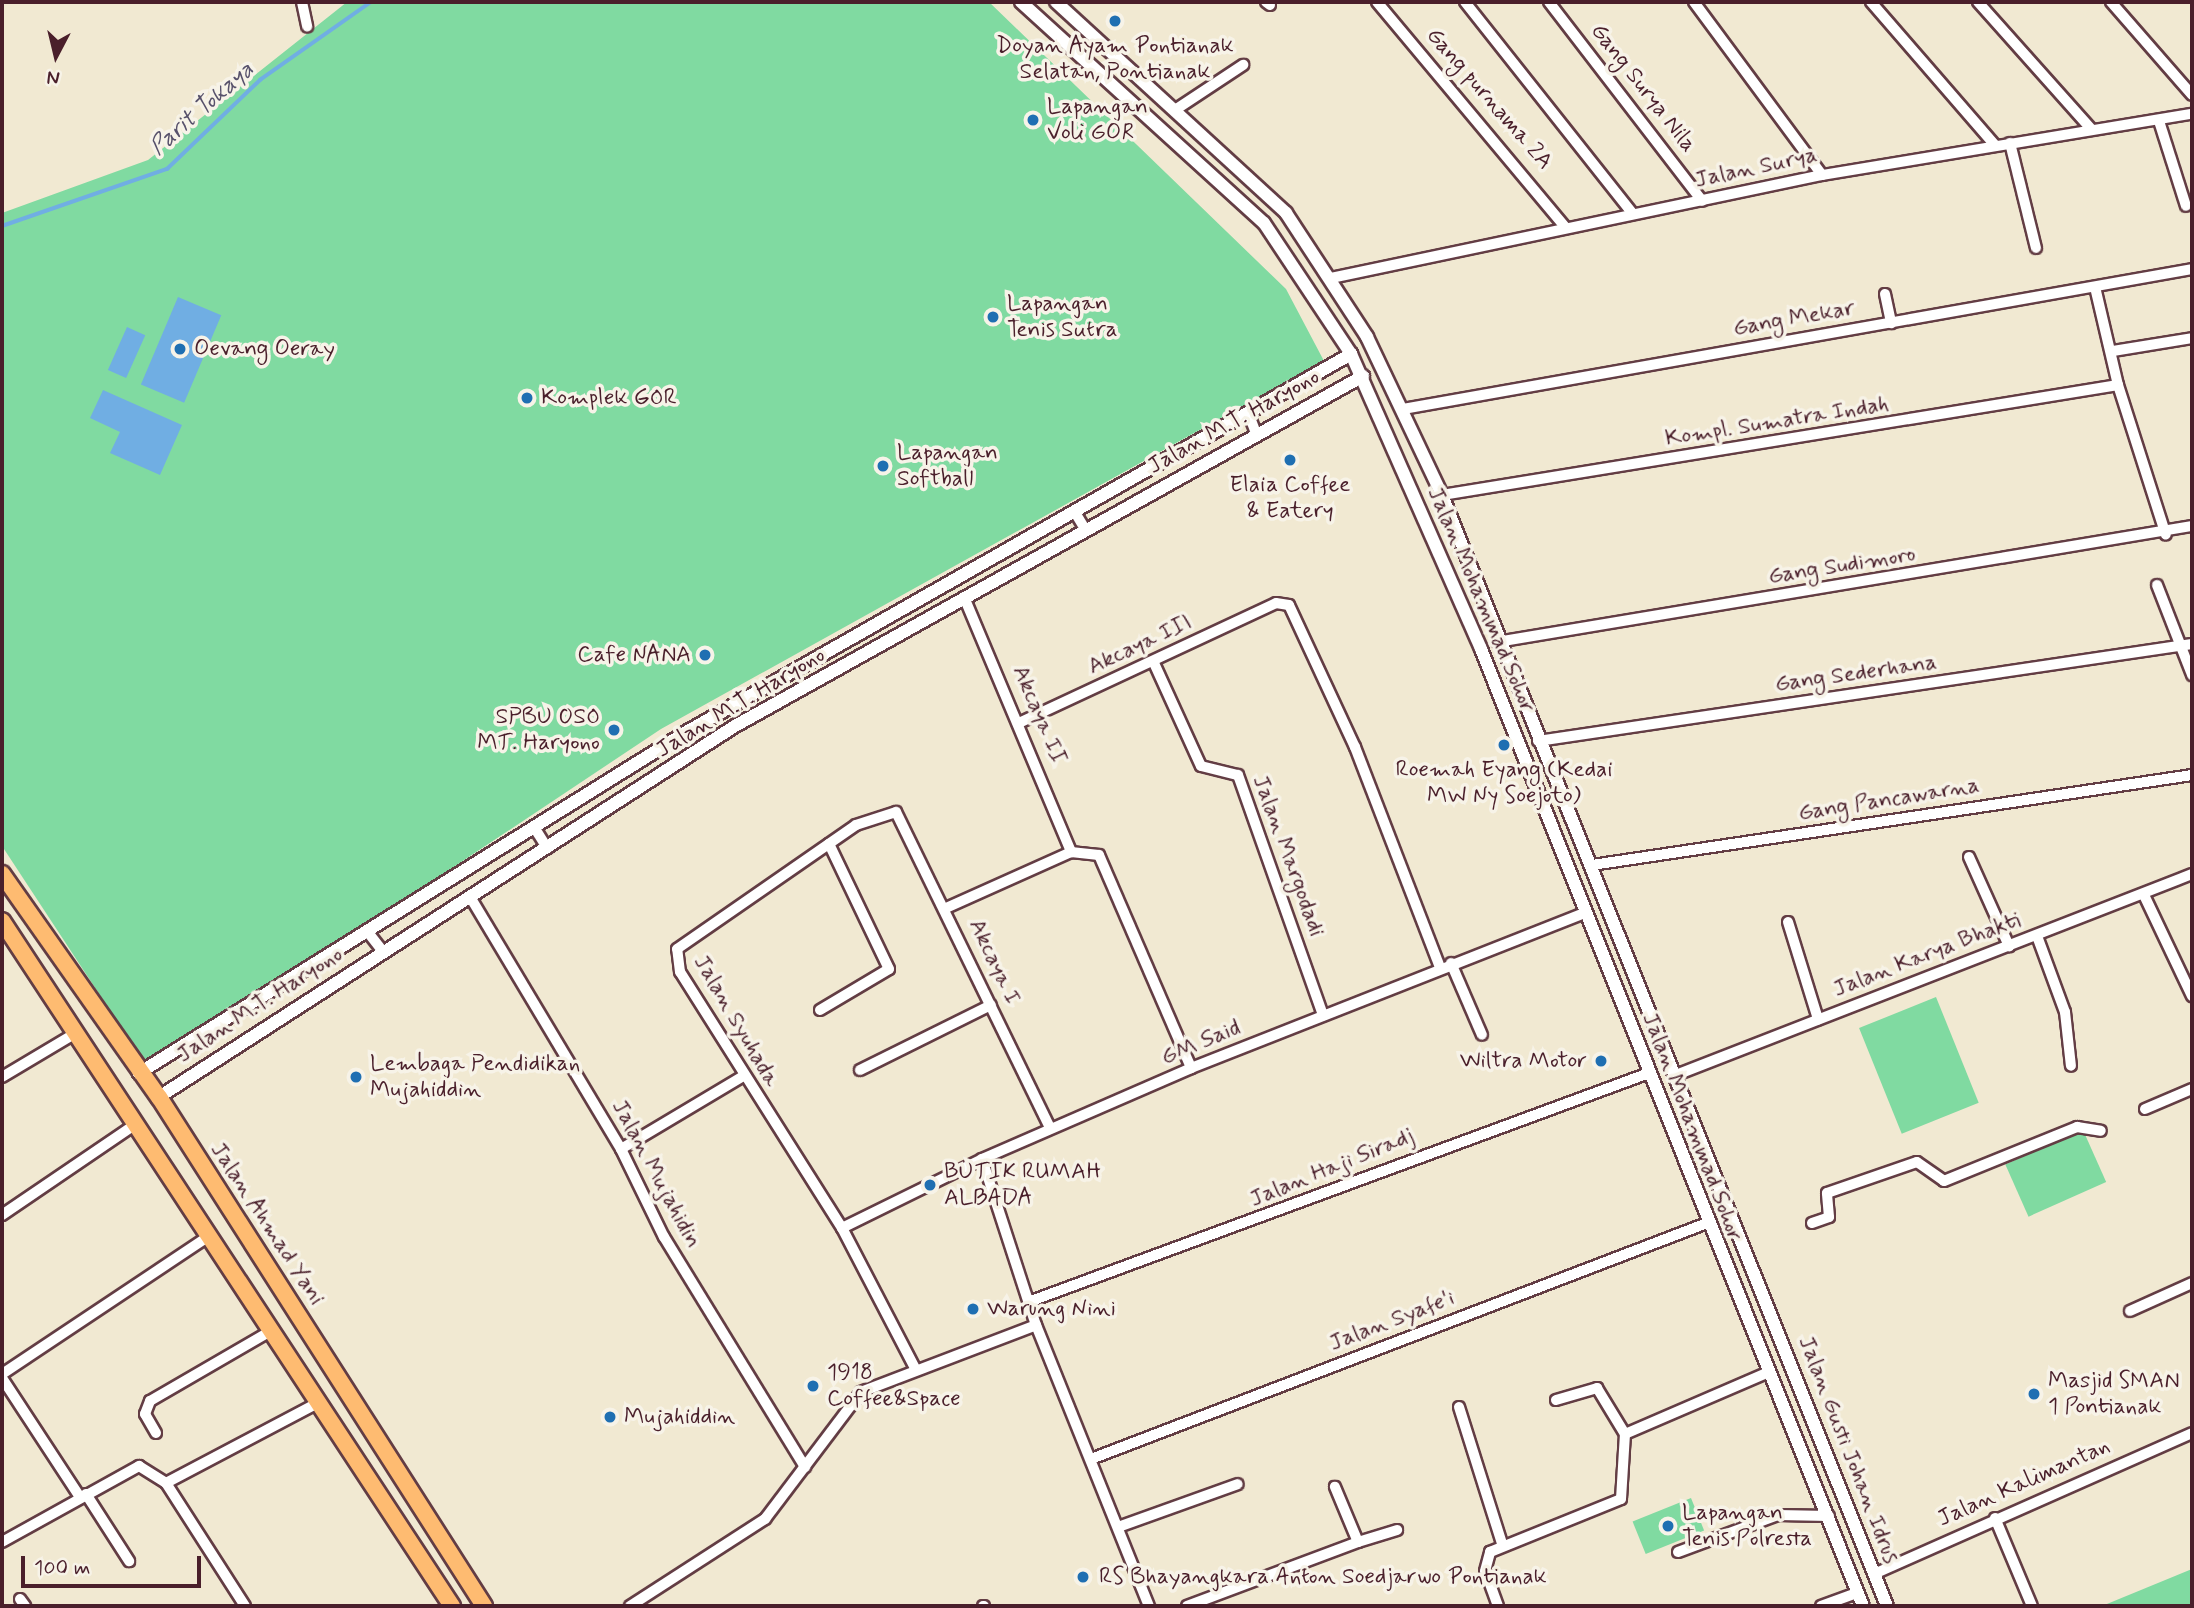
<!DOCTYPE html>
<style>
body{margin:0}
#map{position:relative;width:2194px;height:1608px;overflow:hidden;background:#f1e9d2;font-family:Mynerve,sans-serif}
div>[style]{position:absolute}
.green>*{inset:0;background:#80daa1;transform-origin:0 0}
.water>*{inset:0;background:#70aee3;transform-origin:0 0}
.stream>*{height:3.5px;margin:-1.75px;padding:0 1.75px;transform-origin:1.75px;border-radius:1.75px;background:#70aee3}
.roads{filter:drop-shadow(2px 0 #633d44) drop-shadow(-2px 0 #633d44) drop-shadow(0 2px #633d44) drop-shadow(0 -2px #633d44)}
.minor>*{height:10px;margin:-5px;padding:0 5px;transform-origin:5px;border-radius:5px;background:#fff}
.tertiary>*{height:12px;margin:-6px;padding:0 6px;transform-origin:6px;border-radius:6px;background:#fff}
.primary>*{height:16px;margin:-8px;padding:0 8px;transform-origin:8px;border-radius:8px;background:#febb71}
.dots>*{width:19px;height:19px;translate:-50% -50%;box-sizing:border-box;border:4px solid #f7f3e8;border-radius:50%}
span{translate:-50% -50%;white-space:nowrap;text-align:center;line-height:1.15;-webkit-text-stroke:7px #f7f3e8;paint-order:stroke}
.poi-label{font-size:23px;color:#4a1f2b}
.left{translate:0 -50%;text-align:left}
.right{translate:-100% -50%;text-align:right}
.street-label{font-size:23px;color:#4a1f2b}
.water-label{font-size:24px;color:#57516b;font-style:italic}
.frame{position:absolute;inset:0;border:4px solid #4a1f2b;pointer-events:none}
.north{position:absolute;left:21px;top:21px;width:70px;height:70px;-webkit-text-stroke:5px #f7f3e8;paint-order:stroke;rotate:187deg;font-size:19px;font-weight:700;line-height:28px;text-align:center;color:#4a1f2b}
.north::after{content:'';display:block;margin:auto;width:24px;height:32px;background:#4a1f2b;clip-path:polygon(50% 0,100% 100%,50% 72%,0 100%)}
.scale{position:absolute;left:21px;top:1556px;width:180px;height:32px;box-sizing:border-box;border:4px solid #4a1f2b;border-top:0;padding-left:9px;font-size:21px;line-height:24px;white-space:nowrap;color:#4a1f2b;-webkit-text-stroke:5px #f7f3e8;paint-order:stroke}
</style>
<div id="map">
<div class="green">
<i style="clip-path:polygon(347px 2px,989px 2px,1286px 289px,1324px 361px,661px 729px,149px 1070px,2px 846px,2px 213px,148px 160px)"></i>
<i style="left:1936px;top:997px;width:114px;height:83px;rotate:68deg"></i>
<i style="left:2083px;top:1130px;width:57px;height:85px;rotate:66deg"></i>
<i style="left:1691px;top:1498px;width:35px;height:63px;rotate:68deg"></i>
<i style="clip-path:polygon(2192px 1569px,2192px 1606px,2102px 1606px)"></i>
</div>
<div class="water">
<i style="left:178px;top:297px;width:47px;height:95px;rotate:23deg"></i>
<i style="left:127px;top:327px;width:20px;height:47px;rotate:24deg"></i>
<i style="clip-path:polygon(103px 390px,182px 425px,160px 475px,110px 453px,120px 432px,90px 418px)"></i>
</div>
<div class="stream">
<i style="left:2px;top:226px;width:175px;rotate:-19.1deg"></i>
<i style="left:167px;top:169px;width:129px;rotate:-43.7deg"></i>
<i style="left:260px;top:80px;width:136px;rotate:-35.1deg"></i>
</div>
<div class="roads">
<div class="minor">
<i style="left:302px;top:2px;width:25px;rotate:78deg"></i>
<i style="left:1266px;top:2px;width:5px;rotate:37deg"></i>
<i style="left:1377px;top:2px;width:292px;rotate:50.1deg"></i>
<i style="left:1465px;top:2px;width:270px;rotate:51.6deg"></i>
<i style="left:1549px;top:2px;width:251px;rotate:52.4deg"></i>
<i style="left:1694px;top:2px;width:215px;rotate:53.5deg"></i>
<i style="left:1871px;top:2px;width:189px;rotate:49.1deg"></i>
<i style="left:1978px;top:2px;width:170px;rotate:48.3deg"></i>
<i style="left:2111px;top:2px;width:123px;rotate:48.9deg"></i>
<i style="left:1175px;top:110px;width:82px;rotate:-33.5deg"></i>
<i style="left:2159px;top:121px;width:89px;rotate:72.4deg"></i>
<i style="left:2010px;top:143px;width:108px;rotate:76.1deg"></i>
<i style="left:1331px;top:278px;width:502px;rotate:-11.85deg"></i>
<i style="left:1822px;top:175px;width:375px;rotate:-9.4deg"></i>
<i style="left:2095px;top:287px;width:101px;rotate:76.8deg"></i>
<i style="left:2118px;top:385px;width:157px;rotate:72.3deg"></i>
<i style="left:1885px;top:294px;width:30px;rotate:78deg"></i>
<i style="left:2113px;top:351px;width:80px;rotate:-9.3deg"></i>
<i style="left:1403px;top:409px;width:801px;rotate:-10.06deg"></i>
<i style="left:1249px;top:415px;width:17px;rotate:69deg"></i>
<i style="left:1442px;top:495px;width:685px;rotate:-9.24deg"></i>
<i style="left:1076px;top:514px;width:17px;rotate:59deg"></i>
<i style="left:2157px;top:585px;width:97px;rotate:68.7deg"></i>
<i style="left:964px;top:597px;width:277px;rotate:67.2deg"></i>
<i style="left:1497px;top:642px;width:705px;rotate:-9.48deg"></i>
<i style="left:1154px;top:663px;width:113px;rotate:65.5deg"></i>
<i style="left:1201px;top:766px;width:38px;rotate:14deg"></i>
<i style="left:1238px;top:775px;width:255px;rotate:70.5deg"></i>
<i style="left:1021px;top:722px;width:281px;rotate:-25deg"></i>
<i style="left:1276px;top:603px;width:13px;rotate:9deg"></i>
<i style="left:1289px;top:605px;width:157px;rotate:65.1deg"></i>
<i style="left:1355px;top:747px;width:236px;rotate:68.9deg"></i>
<i style="left:1538px;top:741px;width:661px;rotate:-8.44deg"></i>
<i style="left:534px;top:827px;width:25px;rotate:58deg"></i>
<i style="left:1969px;top:857px;width:98px;rotate:65.8deg"></i>
<i style="left:1592px;top:865px;width:607px;rotate:-8.53deg"></i>
<i style="left:2144px;top:895px;width:112px;rotate:64.6deg"></i>
<i style="left:472px;top:900px;width:290px;rotate:59.1deg"></i>
<i style="left:621px;top:1149px;width:98px;rotate:64deg"></i>
<i style="left:664px;top:1237px;width:270px;rotate:58.5deg"></i>
<i style="left:946px;top:908px;width:137px;rotate:-24.1deg"></i>
<i style="left:1071px;top:852px;width:28px;rotate:6deg"></i>
<i style="left:1099px;top:855px;width:232px;rotate:66.6deg"></i>
<i style="left:1788px;top:922px;width:102px;rotate:72.8deg"></i>
<i style="left:367px;top:931px;width:24px;rotate:52deg"></i>
<i style="left:2037px;top:936px;width:81px;rotate:69.8deg"></i>
<i style="left:2065px;top:1012px;width:54px;rotate:83.7deg"></i>
<i style="left:1451px;top:963px;width:78px;rotate:66.7deg"></i>
<i style="left:820px;top:1010px;width:80px;rotate:-30.7deg"></i>
<i style="left:889px;top:969px;width:139px;rotate:-115.6deg"></i>
<i style="left:860px;top:1070px;width:146px;rotate:-26.4deg"></i>
<i style="left:1676px;top:1075px;width:554px;rotate:-21.28deg"></i>
<i style="left:2px;top:1077px;width:84px;rotate:-30.8deg"></i>
<i style="left:2145px;top:1109px;width:51px;rotate:-23.1deg"></i>
<i style="left:621px;top:1149px;width:141px;rotate:-30.8deg"></i>
<i style="left:982px;top:1159px;width:175px;rotate:72deg"></i>
<i style="left:1036px;top:1325px;width:303px;rotate:68.1deg"></i>
<i style="left:2px;top:1215px;width:158px;rotate:-34.2deg"></i>
<i style="left:1812px;top:1223px;width:18px;rotate:-19deg"></i>
<i style="left:1829px;top:1217px;width:24px;rotate:-95deg"></i>
<i style="left:1827px;top:1193px;width:95px;rotate:-19deg"></i>
<i style="left:1917px;top:1162px;width:33px;rotate:35deg"></i>
<i style="left:1944px;top:1181px;width:144px;rotate:-22.1deg"></i>
<i style="left:2077px;top:1127px;width:24px;rotate:9deg"></i>
<i style="left:842px;top:1228px;width:156px;rotate:-26.2deg"></i>
<i style="left:982px;top:1159px;width:228px;rotate:-23.5deg"></i>
<i style="left:1191px;top:1068px;width:422px;rotate:-21.5deg"></i>
<i style="left:1031px;top:1301px;width:659px;rotate:-20.25deg"></i>
<i style="left:2130px;top:1311px;width:68px;rotate:-24.3deg"></i>
<i style="left:916px;top:1370px;width:160px;rotate:-117.5deg"></i>
<i style="left:842px;top:1228px;width:303px;rotate:-122.3deg"></i>
<i style="left:680px;top:972px;width:23px;rotate:-97deg"></i>
<i style="left:677px;top:949px;width:218px;rotate:-34.7deg"></i>
<i style="left:856px;top:825px;width:42px;rotate:-18deg"></i>
<i style="left:896px;top:812px;width:352px;rotate:64deg"></i>
<i style="left:2px;top:1374px;width:245px;rotate:-33.7deg"></i>
<i style="left:2px;top:1378px;width:142px;rotate:56.8deg"></i>
<i style="left:1556px;top:1400px;width:43px;rotate:-16.3deg"></i>
<i style="left:1597px;top:1388px;width:54px;rotate:58.7deg"></i>
<i style="left:1459px;top:1407px;width:143px;rotate:72.5deg"></i>
<i style="left:156px;top:1433px;width:22px;rotate:-120deg"></i>
<i style="left:145px;top:1414px;width:14px;rotate:-69deg"></i>
<i style="left:150px;top:1401px;width:138px;rotate:-30.1deg"></i>
<i style="left:1091px;top:1459px;width:660px;rotate:-20.96deg"></i>
<i style="left:86px;top:1494px;width:80px;rotate:57.3deg"></i>
<i style="left:1995px;top:1518px;width:95px;rotate:67.2deg"></i>
<i style="left:1118px;top:1527px;width:127px;rotate:-19.7deg"></i>
<i style="left:2px;top:1542px;width:157px;rotate:-29deg"></i>
<i style="left:139px;top:1466px;width:32px;rotate:32deg"></i>
<i style="left:1358px;top:1542px;width:41px;rotate:-17.1deg"></i>
<i style="left:1678px;top:1552px;width:107px;rotate:-20.3deg"></i>
<i style="left:1778px;top:1515px;width:51px;rotate:1.1deg"></i>
<i style="left:1874px;top:1574px;width:348px;rotate:-23.9deg"></i>
<i style="left:20px;top:1599px;width:9px;rotate:54deg"></i>
<i style="left:245px;top:1606px;width:146px;rotate:-122.7deg"></i>
<i style="left:166px;top:1483px;width:172px;rotate:-27.8deg"></i>
<i style="left:630px;top:1606px;width:161px;rotate:-32.8deg"></i>
<i style="left:765px;top:1519px;width:159px;rotate:-52.9deg"></i>
<i style="left:861px;top:1392px;width:187px;rotate:-20.9deg"></i>
<i style="left:983px;top:1606px;width:1px"></i>
<i style="left:1187px;top:1606px;width:183px;rotate:-20.5deg"></i>
<i style="left:1358px;top:1542px;width:60px;rotate:-112.7deg"></i>
<i style="left:1498px;top:1606px;width:37px;rotate:-110deg"></i>
<i style="left:1485px;top:1571px;width:20px;rotate:-75deg"></i>
<i style="left:1490px;top:1552px;width:141px;rotate:-22deg"></i>
<i style="left:1621px;top:1499px;width:65px;rotate:-86.5deg"></i>
<i style="left:1625px;top:1434px;width:157px;rotate:-23.3deg"></i>
<i style="left:1821px;top:1606px;width:38px;rotate:-20deg"></i>
</div>
<div class="tertiary">
<i style="left:1021px;top:2px;width:328px;rotate:42.3deg"></i>
<i style="left:1264px;top:223px;width:157px;rotate:56.4deg"></i>
<i style="left:1351px;top:354px;width:322px;rotate:66.2deg"></i>
<i style="left:1481px;top:649px;width:1030px;rotate:68.24deg"></i>
<i style="left:1056px;top:2px;width:312px;rotate:42.5deg"></i>
<i style="left:1286px;top:213px;width:148px;rotate:56.8deg"></i>
<i style="left:1367px;top:337px;width:175px;rotate:64.6deg"></i>
<i style="left:1442px;top:495px;width:1197px;rotate:68.17deg"></i>
<i style="left:139px;top:1073px;width:647px;rotate:-31.92deg"></i>
<i style="left:688px;top:731px;width:763px;rotate:-29.62deg"></i>
<i style="left:159px;top:1097px;width:685px;rotate:-32.79deg"></i>
<i style="left:735px;top:726px;width:719px;rotate:-29.13deg"></i>
</div>
<div class="primary">
<i style="left:2px;top:874px;width:273px;rotate:54.9deg"></i>
<i style="left:159px;top:1097px;width:604px;rotate:57.44deg"></i>
<i style="left:2px;top:921px;width:820px;rotate:56.7deg"></i>
</div>
</div>
<div class="dots">
<i style="left:1115px;top:21px;background:#1f6fb2"></i>
<i style="left:1033px;top:120px;background:#1f6fb2"></i>
<i style="left:993px;top:317px;background:#1f6fb2"></i>
<i style="left:180px;top:349px;background:#1f6fb2"></i>
<i style="left:527px;top:398px;background:#1f6fb2"></i>
<i style="left:1290px;top:460px;background:#1f6fb2"></i>
<i style="left:883px;top:466px;background:#1f6fb2"></i>
<i style="left:705px;top:655px;background:#1f6fb2"></i>
<i style="left:614px;top:730px;background:#1f6fb2"></i>
<i style="left:1504px;top:745px;background:#1f6fb2"></i>
<i style="left:1601px;top:1061px;background:#1f6fb2"></i>
<i style="left:356px;top:1077px;background:#1f6fb2"></i>
<i style="left:930px;top:1185px;background:#1f6fb2"></i>
<i style="left:973px;top:1309px;background:#1f6fb2"></i>
<i style="left:813px;top:1386px;background:#1f6fb2"></i>
<i style="left:2034px;top:1394px;background:#1f6fb2"></i>
<i style="left:610px;top:1417px;background:#1f6fb2"></i>
<i style="left:1668px;top:1526px;background:#1f6fb2"></i>
<i style="left:1083px;top:1577px;background:#1f6fb2"></i>
</div>
<div class="poi-label">
<span style="left:1115px;top:59px">Doyan Ayam Pontianak<br>Selatan, Pontianak</span>
<span class="left" style="left:1047px;top:120px">Lapangan<br>Voli GOR</span>
<span class="left" style="left:1007px;top:317px">Lapangan<br>Tenis Sutra</span>
<span class="left" style="left:194px;top:349px">Oevang Oeray</span>
<span class="left" style="left:541px;top:398px">Komplek GOR</span>
<span class="left" style="left:897px;top:466px">Lapangan<br>Softball</span>
<span style="left:1290px;top:498px">Elaia Coffee<br>&amp; Eatery</span>
<span class="right" style="left:691px;top:655px">Cafe NANA</span>
<span class="right" style="left:600px;top:730px">SPBU OSO<br>MT. Haryono</span>
<span style="left:1504px;top:783px">Roemah Eyang (Kedai<br>MW Ny Soejoto)</span>
<span class="right" style="left:1587px;top:1061px">Wiltra Motor</span>
<span class="left" style="left:370px;top:1077px">Lembaga Pendidikan<br>Mujahiddin</span>
<span class="left" style="left:944px;top:1185px">BUTIK RUMAH<br>ALBADA</span>
<span class="left" style="left:987px;top:1309px">Warung Nini</span>
<span class="left" style="left:827px;top:1386px">1918<br>Coffee&amp;Space</span>
<span class="left" style="left:2048px;top:1394px">Masjid SMAN<br>1 Pontianak</span>
<span class="left" style="left:624px;top:1417px">Mujahiddin</span>
<span class="left" style="left:1682px;top:1526px">Lapangan<br>Tenis Polresta</span>
<span class="left" style="left:1099px;top:1577px">RS Bhayangkara Anton Soedjarwo Pontianak</span>
</div>
<div class="street-label">
<span style="left:1643px;top:88px;rotate:52deg">Gang Surya Nila</span>
<span style="left:1489px;top:99px;rotate:49deg">Gang purnama 2A</span>
<span style="left:1756px;top:168px;rotate:-12deg">Jalan Surya</span>
<span style="left:1794px;top:319px;rotate:-10deg">Gang Mekar</span>
<span style="left:1234px;top:422px;rotate:-29deg">Jalan M.T. Haryono</span>
<span style="left:1777px;top:422px;rotate:-9deg">Kompl. Sumatra Indah</span>
<span style="left:1842px;top:566px;rotate:-9deg">Gang Sudimoro</span>
<span style="left:1481px;top:600px;rotate:67deg">Jalan Mohammad Sohor</span>
<span style="left:1140px;top:645px;rotate:-25deg">Akcaya III</span>
<span style="left:1856px;top:674px;rotate:-8deg">Gang Sederhana</span>
<span style="left:741px;top:703px;rotate:-31deg">Jalan M.T. Haryono</span>
<span style="left:1039px;top:715px;rotate:67deg">Akcaya II</span>
<span style="left:1889px;top:800px;rotate:-9deg">Gang Pancawarna</span>
<span style="left:1288px;top:856px;rotate:70deg">Jalan Margodadi</span>
<span style="left:1927px;top:955px;rotate:-21deg">Jalan Karya Bhakti</span>
<span style="left:994px;top:962px;rotate:65deg">Akcaya I</span>
<span style="left:260px;top:1005px;rotate:-33deg">Jalan M.T. Haryono</span>
<span style="left:736px;top:1021px;rotate:60deg">Jalan Syuhada</span>
<span style="left:1201px;top:1043px;rotate:-23deg">GM Said</span>
<span style="left:1692px;top:1127px;rotate:69deg">Jalan Mohammad Sohor</span>
<span style="left:1332px;top:1168px;rotate:-22deg">Jalan Haji Siradj</span>
<span style="left:656px;top:1174px;rotate:62deg">Jalan Mujahidin</span>
<span style="left:267px;top:1224px;rotate:57deg">Jalan Ahmad Yani</span>
<span style="left:1392px;top:1321px;rotate:-21deg">Jalan Syafe'i</span>
<span style="left:1848px;top:1450px;rotate:69deg">Jalan Gusti Johan Idrus</span>
<span style="left:2024px;top:1483px;rotate:-24deg">Jalan Kalimantan</span>
</div>
<div class="water-label">
<span style="left:202px;top:109px;rotate:-41deg">Parit Tokaya</span>
</div>
<div class="frame"></div>
<div class="north">N</div>
<div class="scale">100 m</div>
</div>
